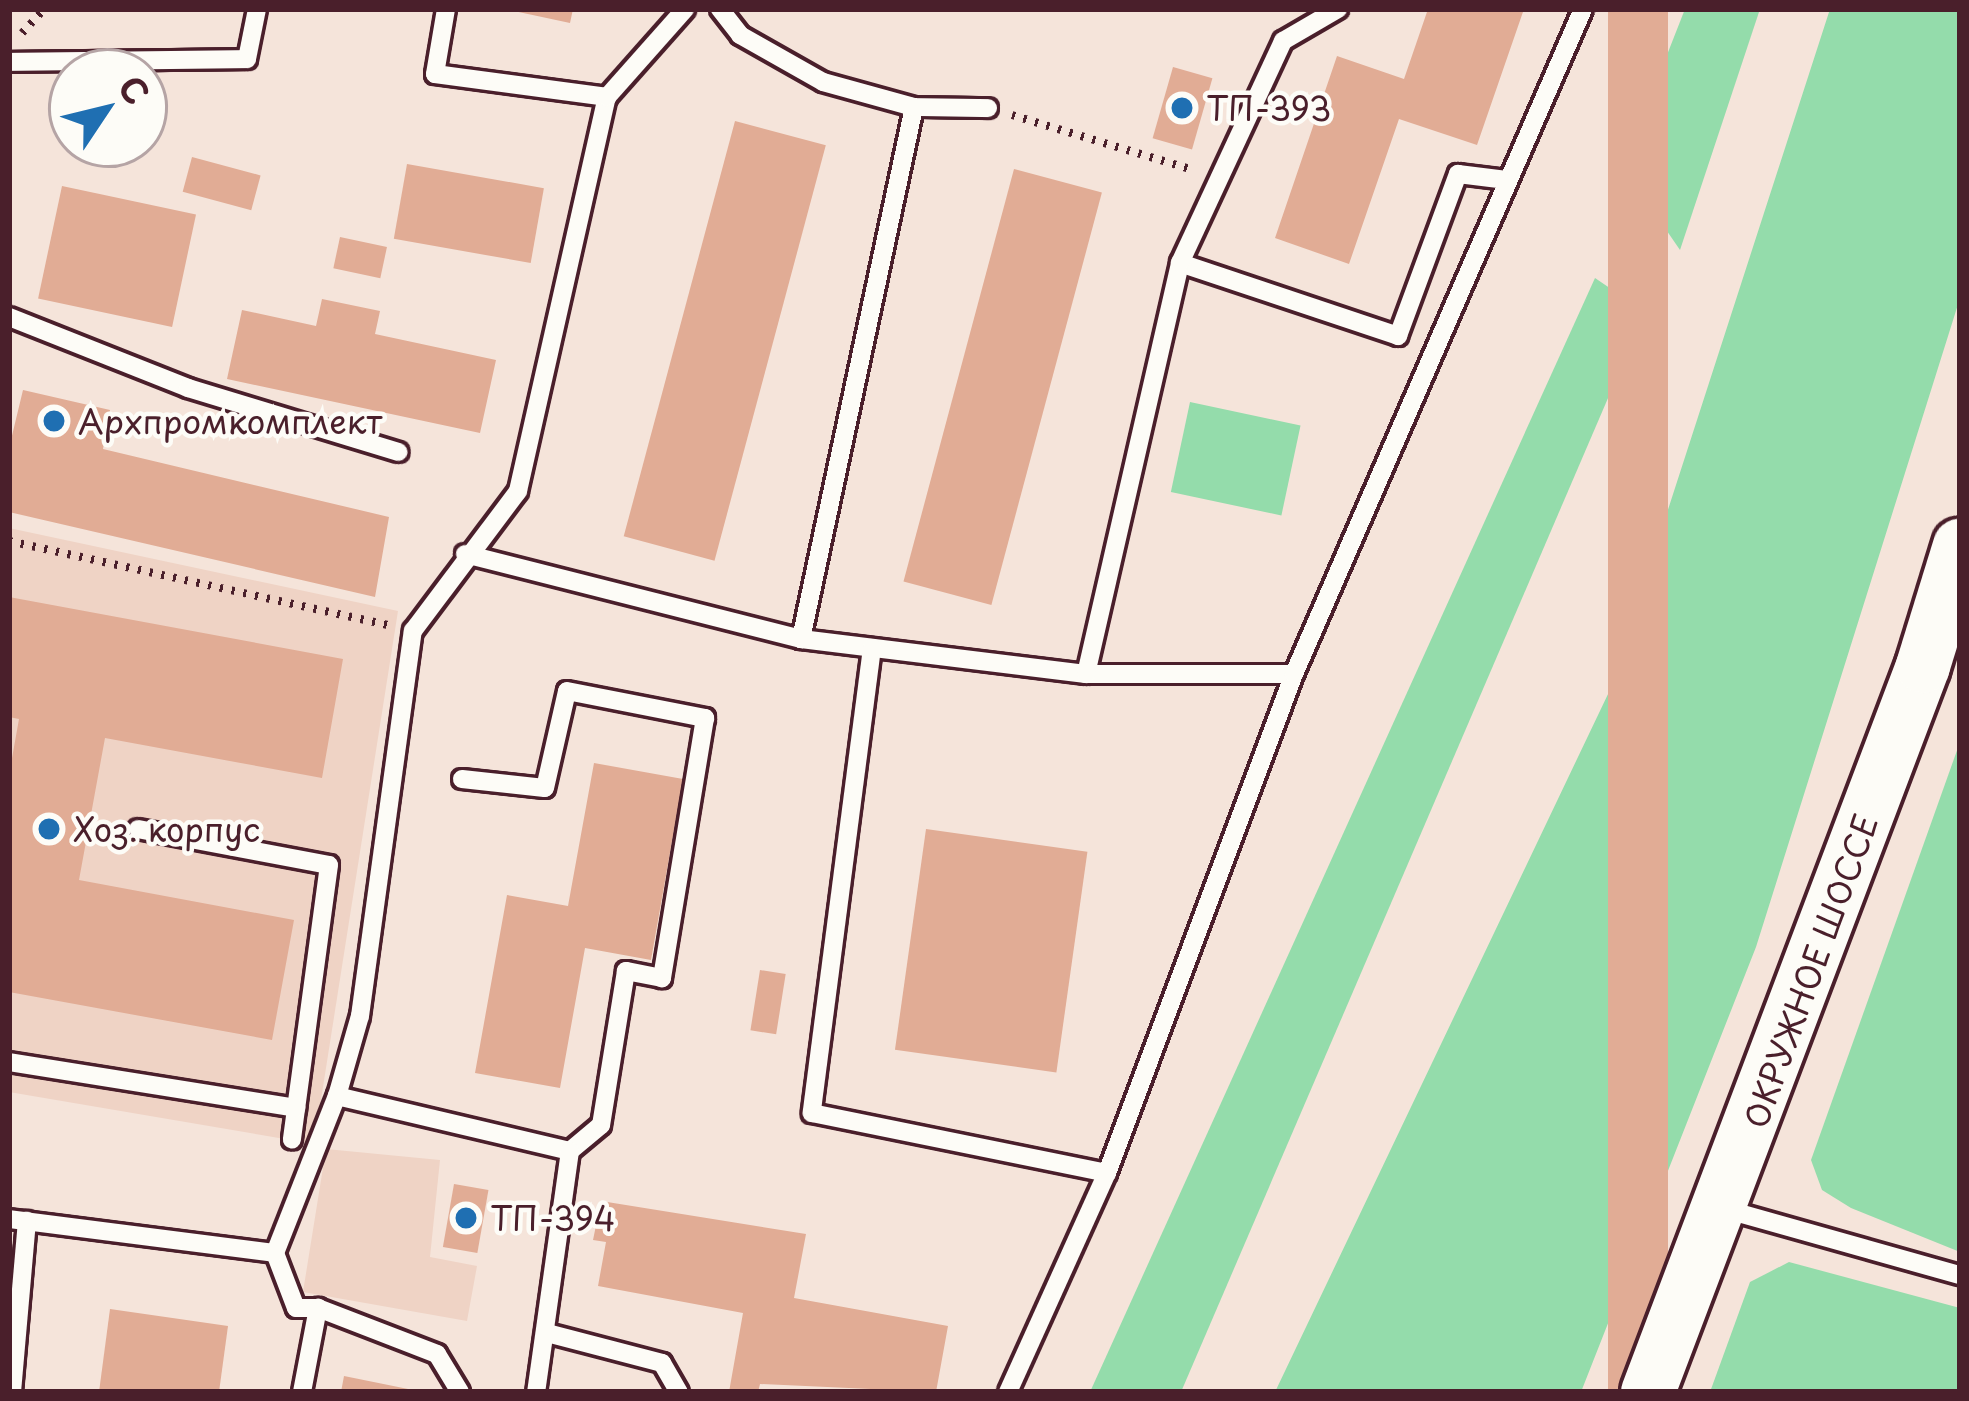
<!DOCTYPE html>
<meta charset="utf-8">
<style>
body{margin:0}
#map{position:relative;width:1969px;height:1401px;overflow:hidden;background:#f5e4da;font-family:"Playpen Sans",sans-serif}
div>[style]{position:absolute}
.built>*{inset:0;background:#efd3c5}
.green>*{inset:0;background:#94dcab;transform-origin:0 0}
.building>*{inset:0;background:#e1ac95;transform-origin:0 0}
.path>*{height:8px;margin-top:-4px;transform-origin:0;background:repeating-linear-gradient(90deg,#4a1f2b 0 3px,transparent 0 12px)}
.roads{filter:drop-shadow(3px 0 #4a1f2b) drop-shadow(-3px 0 #4a1f2b) drop-shadow(0 3px #4a1f2b) drop-shadow(0 -3px #4a1f2b)}
.lane>*{height:18px;margin:-9px;padding:0 9px;transform-origin:9px;border-radius:9px;background:#fdfcf7}
.secondary>*{height:54px;margin:-27px;padding:0 27px;transform-origin:27px;border-radius:27px;background:#fdfcf7}
.dots>*{width:33px;height:33px;translate:-50% -50%;box-sizing:border-box;border:6px solid #fdfcf7;border-radius:50%}
span{translate:-50% -50%;white-space:nowrap;text-align:center;line-height:1.15;-webkit-text-stroke:9px #fdfcf7;paint-order:stroke}
.poi-label{font-size:33px;color:#4a1f2b}
.left{translate:0 -50%;text-align:left}
.street-label{font-size:33px;color:#4a1f2b}
.frame{position:absolute;inset:0;border:12px solid #4a1f2b;pointer-events:none}
.north{position:absolute;left:48px;top:48px;width:120px;height:120px;box-sizing:border-box;background:#fdfcf7;border:3px solid #b5a4a5;border-radius:50%;rotate:55deg;font-size:33px;font-weight:700;line-height:48px;text-align:center;color:#4a1f2b}
.north::after{content:'';display:block;margin:auto;width:42px;height:54px;background:#1f6fb2;clip-path:polygon(50% 0,100% 100%,50% 72%,0 100%)}
</style>
<div id="map">
<div class="built">
<i style="clip-path:polygon(9px 528px,398px 611px,314px 1144px,9px 1092px)"></i>
<i style="clip-path:polygon(326px 1149px,440px 1160px,430px 1257px,477px 1266px,467px 1321px,303px 1292px)"></i>
</div>
<div class="green">
<i style="clip-path:polygon(1685px 9px,1760px 9px,1680px 250px,1623px 167px)"></i>
<i style="clip-path:polygon(1830px 9px,1960px 9px,1960px 298px,1756px 947px,1581px 1392px,1275px 1392px,1609px 692px)"></i>
<i style="clip-path:polygon(1595px 278px,1645px 312px,1181px 1392px,1090px 1392px)"></i>
<i style="left:1190px;top:402px;width:113px;height:92px;rotate:12deg"></i>
<i style="clip-path:polygon(1960px 742px,1960px 1252px,1851px 1208px,1822px 1190px,1811px 1160px)"></i>
<i style="clip-path:polygon(1789px 1262px,1960px 1308px,1960px 1392px,1710px 1392px,1750px 1282px)"></i>
</div>
<div class="building">
<i style="clip-path:polygon(504px 9px,573px 9px,570px 23px)"></i>
<i style="clip-path:polygon(1428px 9px,1524px 9px,1477px 145px,1399px 119px,1349px 264px,1275px 238px,1337px 56px,1404px 79px)"></i>
<i style="left:1608px;top:9px;width:60px;height:1499px"></i>
<i style="left:1173px;top:67px;width:41px;height:74px;rotate:16deg"></i>
<i style="left:735px;top:121px;width:94px;height:430px;rotate:15deg"></i>
<i style="left:192px;top:157px;width:71px;height:36px;rotate:15deg"></i>
<i style="left:407px;top:164px;width:139px;height:76px;rotate:10deg"></i>
<i style="left:1014px;top:169px;width:91px;height:427px;rotate:15deg"></i>
<i style="left:62px;top:186px;width:137px;height:115px;rotate:12deg"></i>
<i style="left:340px;top:237px;width:48px;height:32px;rotate:12deg"></i>
<i style="clip-path:polygon(322px 299px,380px 311px,375px 334px,496px 360px,480px 433px,227px 379px,242px 310px,316px 326px)"></i>
<i style="clip-path:polygon(23px 390px,110px 410px,103px 449px,389px 517px,375px 597px,9px 512px,9px 448px)"></i>
<i style="clip-path:polygon(9px 597px,343px 659px,322px 778px,105px 738px,79px 880px,294px 920px,272px 1040px,9px 992px,9px 775px,19px 719px,9px 717px)"></i>
<i style="clip-path:polygon(594px 763px,683px 779px,651px 960px,585px 948px,560px 1088px,475px 1073px,507px 895px,568px 906px)"></i>
<i style="left:926px;top:829px;width:163px;height:223px;rotate:8deg"></i>
<i style="left:760px;top:970px;width:26px;height:61px;rotate:9deg"></i>
<i style="left:454px;top:1184px;width:35px;height:64px;rotate:10deg"></i>
<i style="clip-path:polygon(601px 1201px,806px 1234px,794px 1298px,948px 1326px,936px 1392px,760px 1384px,758px 1392px,729px 1392px,743px 1313px,598px 1286px,606px 1242px,593px 1240px)"></i>
<i style="clip-path:polygon(110px 1309px,228px 1326px,219px 1392px,99px 1392px)"></i>
<i style="clip-path:polygon(344px 1376px,413px 1390px,413px 1392px,341px 1392px)"></i>
</div>
<div class="path">
<i style="left:22px;top:33px;width:33px;rotate:-47deg"></i>
<i style="left:1012px;top:115px;width:189px;rotate:16.9deg"></i>
<i style="left:9px;top:541px;width:388px;rotate:12.5deg"></i>
</div>
<div class="roads">
<div class="lane">
<i style="left:446px;top:9px;width:66px;rotate:99.6deg"></i>
<i style="left:435px;top:74px;width:174px;rotate:7.6deg"></i>
<i style="left:720px;top:9px;width:33px;rotate:52deg"></i>
<i style="left:740px;top:35px;width:95px;rotate:29.5deg"></i>
<i style="left:823px;top:82px;width:94px;rotate:15.4deg"></i>
<i style="left:914px;top:107px;width:544px;rotate:101.99deg"></i>
<i style="left:9px;top:62px;width:238px;rotate:-0.7deg"></i>
<i style="left:247px;top:59px;width:51px;rotate:-78.7deg"></i>
<i style="left:914px;top:107px;width:74px;rotate:0.8deg"></i>
<i style="left:1180px;top:263px;width:230px;rotate:18.5deg"></i>
<i style="left:1398px;top:336px;width:173px;rotate:-69.7deg"></i>
<i style="left:1458px;top:174px;width:49px;rotate:7deg"></i>
<i style="left:9px;top:317px;width:193px;rotate:21.6deg"></i>
<i style="left:188px;top:388px;width:220px;rotate:16.9deg"></i>
<i style="left:465px;top:554px;width:347px;rotate:14.2deg"></i>
<i style="left:801px;top:639px;width:287px;rotate:7deg"></i>
<i style="left:1086px;top:674px;width:208px"></i>
<i style="left:872px;top:648px;width:469px;rotate:97.4deg"></i>
<i style="left:812px;top:1113px;width:301px;rotate:11.5deg"></i>
<i style="left:1086px;top:674px;width:422px;rotate:-77.1deg"></i>
<i style="left:1180px;top:263px;width:245px;rotate:-65.1deg"></i>
<i style="left:1283px;top:41px;width:64px;rotate:-30.2deg"></i>
<i style="left:462px;top:779px;width:83px;rotate:6.2deg"></i>
<i style="left:545px;top:788px;width:99px;rotate:-77.2deg"></i>
<i style="left:567px;top:691px;width:141px;rotate:11.1deg"></i>
<i style="left:705px;top:718px;width:264px;rotate:99.4deg"></i>
<i style="left:662px;top:978px;width:37px;rotate:-169deg"></i>
<i style="left:626px;top:971px;width:156px;rotate:99.2deg"></i>
<i style="left:601px;top:1125px;width:40px;rotate:140deg"></i>
<i style="left:138px;top:829px;width:194px;rotate:10.7deg"></i>
<i style="left:329px;top:865px;width:277px;rotate:97.7deg"></i>
<i style="left:9px;top:1062px;width:291px;rotate:9.1deg"></i>
<i style="left:337px;top:1096px;width:83px;rotate:-74deg"></i>
<i style="left:360px;top:1016px;width:389px;rotate:-82.2deg"></i>
<i style="left:413px;top:631px;width:175px;rotate:-53.1deg"></i>
<i style="left:518px;top:491px;width:404px;rotate:-77.3deg"></i>
<i style="left:607px;top:97px;width:118px;rotate:-48.4deg"></i>
<i style="left:1721px;top:1208px;width:248px;rotate:15.7deg"></i>
<i style="left:9px;top:1219px;width:268px;rotate:7.3deg"></i>
<i style="left:547px;top:1333px;width:119px;rotate:14.6deg"></i>
<i style="left:662px;top:1363px;width:34px;rotate:60deg"></i>
<i style="left:12px;top:1392px;width:172px;rotate:-85deg"></i>
<i style="left:302px;top:1392px;width:86px;rotate:-79.2deg"></i>
<i style="left:460px;top:1392px;width:44px;rotate:-121.2deg"></i>
<i style="left:437px;top:1354px;width:128px;rotate:-158.9deg"></i>
<i style="left:318px;top:1308px;width:22px;rotate:180deg"></i>
<i style="left:296px;top:1308px;width:59px;rotate:-110.9deg"></i>
<i style="left:275px;top:1253px;width:169px;rotate:-68.5deg"></i>
<i style="left:337px;top:1096px;width:239px;rotate:13.3deg"></i>
<i style="left:570px;top:1151px;width:243px;rotate:98deg"></i>
<i style="left:1008px;top:1392px;width:240px;rotate:-65.7deg"></i>
<i style="left:1107px;top:1173px;width:533px;rotate:-69.46deg"></i>
<i style="left:1294px;top:674px;width:725px;rotate:-66.51deg"></i>
</div>
<div class="secondary">
<i style="left:1648px;top:1392px;width:776px;rotate:-69.25deg"></i>
<i style="left:1923px;top:666px;width:126px;rotate:-72.9deg"></i>
</div>
</div>
<div class="dots">
<i style="left:1182px;top:108px;background:#1f6fb2"></i>
<i style="left:54px;top:421px;background:#1f6fb2"></i>
<i style="left:49px;top:829px;background:#1f6fb2"></i>
<i style="left:466px;top:1218px;background:#1f6fb2"></i>
</div>
<div class="poi-label">
<span class="left" style="left:1206px;top:108px">ТП-393</span>
<span class="left" style="left:78px;top:421px">Архпромкомплект</span>
<span class="left" style="left:73px;top:829px">Хоз. корпус</span>
<span class="left" style="left:490px;top:1218px">ТП-394</span>
</div>
<div class="street-label">
<span style="left:1810px;top:971px;rotate:-70deg">ОКРУЖНОЕ ШОССЕ</span>
</div>
<div class="frame"></div>
<div class="north">С</div>
</div>
